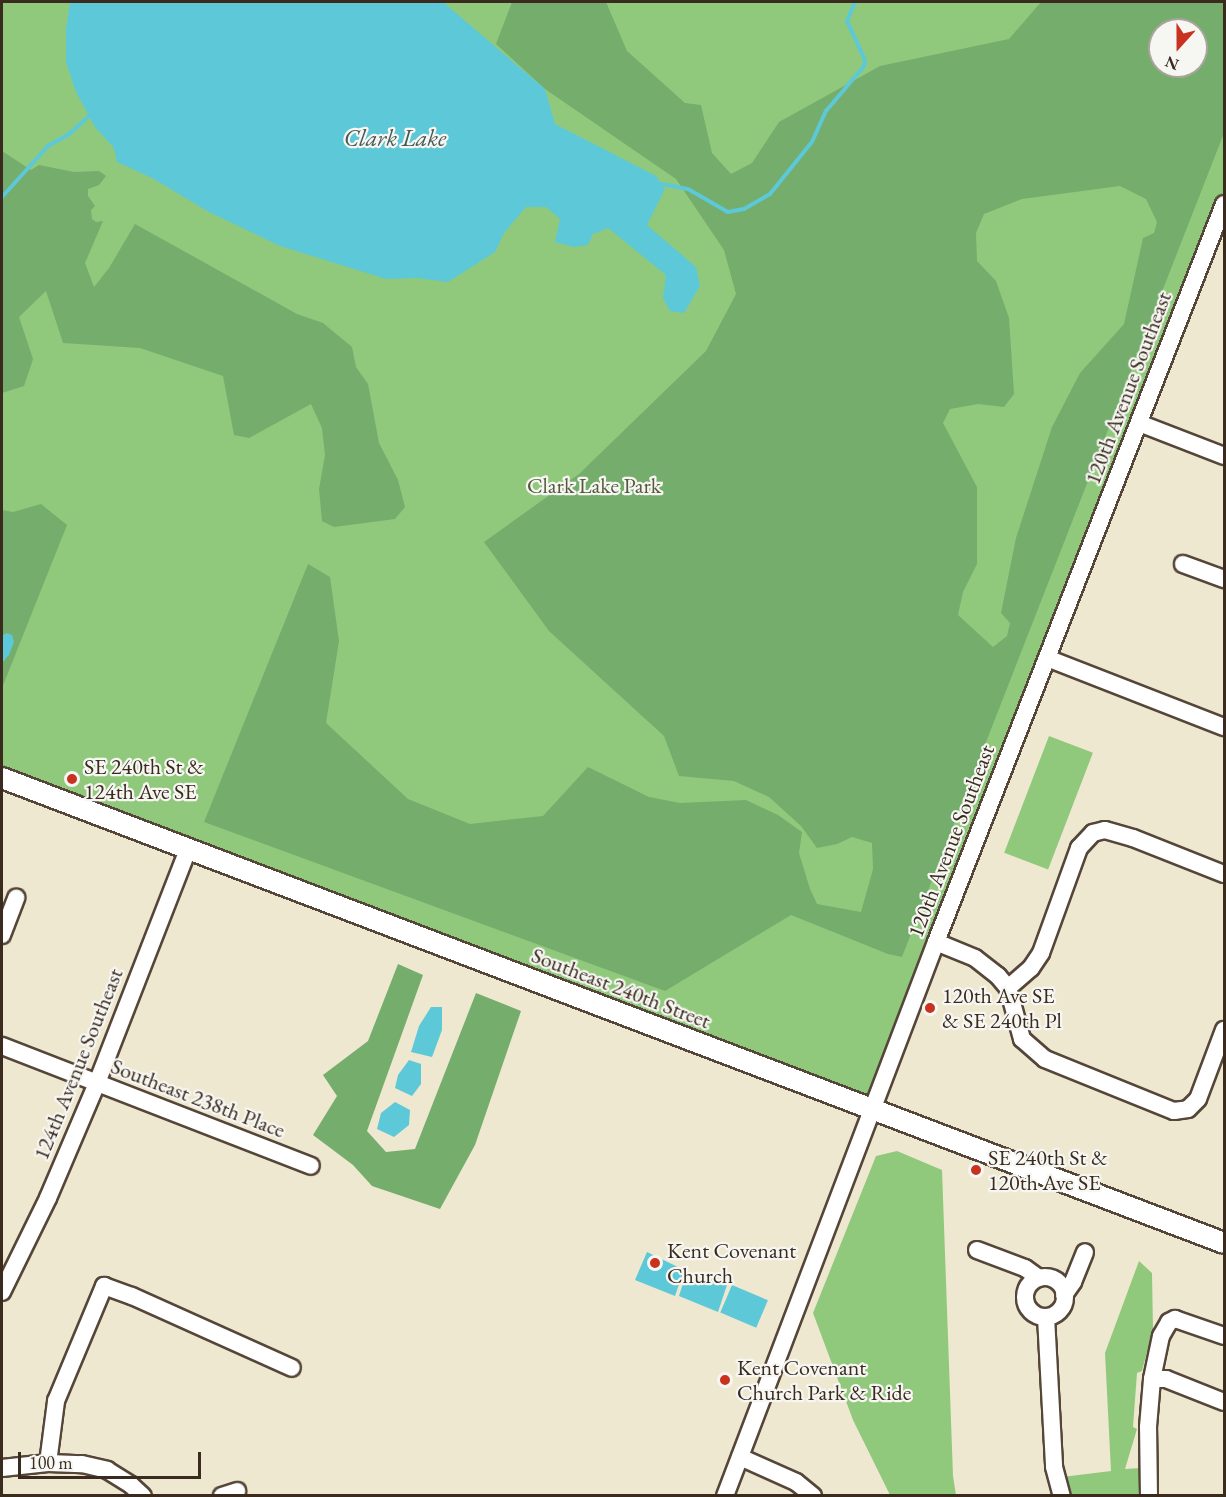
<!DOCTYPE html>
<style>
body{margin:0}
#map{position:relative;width:1226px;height:1497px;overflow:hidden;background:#efe8d0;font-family:"EB Garamond",serif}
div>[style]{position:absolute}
.green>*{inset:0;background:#90c97c;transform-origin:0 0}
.forest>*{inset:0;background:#74ad6c}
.water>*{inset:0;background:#5dc8d7;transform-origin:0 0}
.stream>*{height:4px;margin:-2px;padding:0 2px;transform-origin:2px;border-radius:2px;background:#5dc8d7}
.roads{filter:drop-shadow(2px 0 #564639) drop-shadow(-2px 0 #564639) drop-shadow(0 2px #564639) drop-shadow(0 -2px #564639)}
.minor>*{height:16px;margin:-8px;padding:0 8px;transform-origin:8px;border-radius:8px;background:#fff}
.minor>.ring{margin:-8px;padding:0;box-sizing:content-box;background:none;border:16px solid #fff;border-radius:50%}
.major>*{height:20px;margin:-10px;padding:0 10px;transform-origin:10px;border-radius:10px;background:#fff}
.dots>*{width:16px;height:16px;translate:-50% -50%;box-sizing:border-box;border:3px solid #f6f6f2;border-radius:50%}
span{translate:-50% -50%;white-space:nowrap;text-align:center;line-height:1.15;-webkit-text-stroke:4.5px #f6f6f2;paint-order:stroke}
.street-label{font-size:22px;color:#3b2a1e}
.park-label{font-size:22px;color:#545a3a}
.poi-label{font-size:22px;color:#3b2a1e}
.left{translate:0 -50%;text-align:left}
.water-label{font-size:24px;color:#455956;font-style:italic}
.frame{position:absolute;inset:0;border:3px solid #3b2a1e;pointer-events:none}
.north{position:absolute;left:1148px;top:18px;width:60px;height:60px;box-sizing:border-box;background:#f6f6f2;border:2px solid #aba49d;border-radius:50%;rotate:201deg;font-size:16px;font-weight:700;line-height:24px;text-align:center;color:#3b2a1e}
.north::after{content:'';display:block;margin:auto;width:21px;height:27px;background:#c8321e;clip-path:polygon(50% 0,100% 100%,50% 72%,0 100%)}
.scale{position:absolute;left:18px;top:1452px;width:183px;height:27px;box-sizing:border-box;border:3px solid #3b2a1e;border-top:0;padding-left:8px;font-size:18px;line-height:21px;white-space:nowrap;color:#3b2a1e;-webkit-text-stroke:4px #f6f6f2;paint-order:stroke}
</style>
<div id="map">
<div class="green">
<i style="clip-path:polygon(evenodd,2px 2px,1224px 2px,1224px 204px,872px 1110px,2px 778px,2px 2px,1160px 30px,1196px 30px,1196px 66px,1160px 66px,1160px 30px)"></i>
<i style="left:1049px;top:736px;width:47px;height:125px;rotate:21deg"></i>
<i style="clip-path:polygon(897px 1151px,942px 1170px,953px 1476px,956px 1495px,890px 1495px,853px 1420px,813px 1313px,876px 1156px)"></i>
<i style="clip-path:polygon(1139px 1261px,1152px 1273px,1153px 1329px,1142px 1371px,1137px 1373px,1133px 1427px,1137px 1429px,1125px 1469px,1141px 1468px,1141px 1495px,1071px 1495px,1062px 1477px,1111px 1471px,1105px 1353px)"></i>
</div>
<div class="forest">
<i style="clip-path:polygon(evenodd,512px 2px,606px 2px,627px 51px,685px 103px,701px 105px,712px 153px,731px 174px,752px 163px,779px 122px,880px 66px,1009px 39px,1041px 2px,1224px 2px,1224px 133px,902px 957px,888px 954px,791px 915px,665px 991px,204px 822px,308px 564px,330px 577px,339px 641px,326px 723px,408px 799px,470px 824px,543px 816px,588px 767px,649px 797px,680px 803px,746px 800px,778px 815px,802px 832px,799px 853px,810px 889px,817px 904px,861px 912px,873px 869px,872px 843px,852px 837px,837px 844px,817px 848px,801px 826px,769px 797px,734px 781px,679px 776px,664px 736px,549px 631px,484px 542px,579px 474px,706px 351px,736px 294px,724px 250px,676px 179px,545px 89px,496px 44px,512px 2px,1160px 30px,1196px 30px,1196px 66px,1160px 66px,1160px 30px,512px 2px,1120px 186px,1146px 199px,1157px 222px,1154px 233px,1143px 238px,1124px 324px,1080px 373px,1052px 427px,1016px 538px,1001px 613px,1010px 623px,1007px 636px,993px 647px,958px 615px,963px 592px,977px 564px,977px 487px,943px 423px,950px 409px,978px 404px,1004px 407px,1014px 394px,1009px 318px,996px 281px,977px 261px,976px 233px,984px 214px,1022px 199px,1120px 186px)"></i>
<i style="clip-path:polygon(2px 151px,31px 170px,39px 165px,74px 172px,99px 171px,106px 176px,99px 185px,88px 189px,88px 196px,95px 206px,91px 210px,92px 219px,96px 222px,103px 221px,85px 263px,94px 287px,109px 268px,135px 224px,297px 314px,323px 323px,352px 347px,356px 367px,368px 384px,379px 443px,398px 480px,405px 507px,395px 519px,334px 527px,322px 521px,319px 489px,325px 455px,322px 428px,311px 404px,249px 438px,234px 435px,223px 376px,140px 348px,63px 343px,46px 291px,19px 317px,33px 359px,24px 386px,2px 393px)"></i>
<i style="clip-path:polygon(41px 504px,67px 525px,2px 688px,2px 662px,5px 660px,7px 633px,2px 636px,2px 510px,13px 512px)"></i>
<i style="clip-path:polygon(398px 964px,423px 975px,367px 1131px,386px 1152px,415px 1149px,476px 993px,521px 1011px,475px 1145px,440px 1209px,372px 1186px,353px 1165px,313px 1135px,337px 1096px,323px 1075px,368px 1041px)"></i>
</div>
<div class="water">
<i style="clip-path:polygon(70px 2px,443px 2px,545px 89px,555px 124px,656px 176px,665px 189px,647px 225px,696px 267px,700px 286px,684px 313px,670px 311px,663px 298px,666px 275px,608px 228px,593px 234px,588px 245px,574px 247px,555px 242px,560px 219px,546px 207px,526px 207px,504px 233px,495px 252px,448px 282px,416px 278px,386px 279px,280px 246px,209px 212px,152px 178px,117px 162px,114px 148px,95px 127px,76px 92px,66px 62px,66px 29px)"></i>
<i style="clip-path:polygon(7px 633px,12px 635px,14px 642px,9px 655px,2px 662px,2px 636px)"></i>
<i style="clip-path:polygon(431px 1007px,442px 1007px,442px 1030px,432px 1057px,411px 1052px,419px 1026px)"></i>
<i style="clip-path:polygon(409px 1060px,421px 1064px,421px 1084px,412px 1096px,395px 1088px,398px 1075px)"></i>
<i style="clip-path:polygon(395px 1102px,410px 1110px,409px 1125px,394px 1137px,377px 1129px,381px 1113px)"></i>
<i style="clip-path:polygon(647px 1252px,684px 1270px,675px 1296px,635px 1280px)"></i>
<i style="clip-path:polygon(686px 1274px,728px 1282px,718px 1312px,679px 1296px)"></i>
<i style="left:732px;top:1285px;width:39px;height:30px;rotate:23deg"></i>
</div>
<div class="stream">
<i style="left:662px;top:184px;width:26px;rotate:11deg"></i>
<i style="left:688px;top:189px;width:46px;rotate:29.9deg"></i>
<i style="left:728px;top:212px;width:16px;rotate:-11deg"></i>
<i style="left:744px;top:209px;width:30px;rotate:-30deg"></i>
<i style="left:770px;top:194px;width:67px;rotate:-51.1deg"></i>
<i style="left:812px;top:142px;width:34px;rotate:-66deg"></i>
<i style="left:826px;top:111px;width:59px;rotate:-49.8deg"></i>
<i style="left:864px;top:66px;width:6px;rotate:-81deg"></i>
<i style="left:865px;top:60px;width:43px;rotate:-114.8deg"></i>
<i style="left:847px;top:21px;width:21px;rotate:-67deg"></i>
<i style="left:2px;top:197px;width:69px;rotate:-48deg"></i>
<i style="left:48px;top:146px;width:23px;rotate:-29deg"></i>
<i style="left:68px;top:135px;width:28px;rotate:-42deg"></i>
</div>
<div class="roads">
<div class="minor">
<i style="left:1139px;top:423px;width:91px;rotate:21.2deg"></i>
<i style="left:1183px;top:564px;width:44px;rotate:20.1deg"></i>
<i style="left:1047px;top:658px;width:190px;rotate:21.3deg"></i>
<i style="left:2px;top:935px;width:40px;rotate:-69deg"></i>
<i style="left:936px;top:942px;width:42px;rotate:22.3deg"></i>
<i style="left:975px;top:958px;width:29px;rotate:38deg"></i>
<i style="left:998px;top:976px;width:16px;rotate:50deg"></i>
<i style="left:1008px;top:988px;width:53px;rotate:74.6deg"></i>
<i style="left:1022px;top:1039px;width:30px;rotate:41deg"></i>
<i style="left:1045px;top:1059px;width:139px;rotate:22deg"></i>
<i style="left:1174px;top:1111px;width:14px;rotate:-8deg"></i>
<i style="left:1188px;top:1109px;width:14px;rotate:-45deg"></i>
<i style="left:1198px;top:1099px;width:74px;rotate:-69.4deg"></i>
<i style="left:1008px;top:988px;width:30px;rotate:-41deg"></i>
<i style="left:1031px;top:968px;width:18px;rotate:-56deg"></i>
<i style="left:1041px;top:953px;width:112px;rotate:-70.1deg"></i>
<i style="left:1079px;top:848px;width:21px;rotate:-47deg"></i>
<i style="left:1093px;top:833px;width:12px;rotate:-14deg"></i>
<i style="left:1105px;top:830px;width:29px;rotate:16deg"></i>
<i style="left:1133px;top:838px;width:98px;rotate:21.6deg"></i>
<i style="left:2px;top:1046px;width:331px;rotate:21.2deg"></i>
<i style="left:977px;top:1250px;width:51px;rotate:20.6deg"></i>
<i style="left:1025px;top:1268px;width:17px;rotate:36deg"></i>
<i class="ring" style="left:1025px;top:1277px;width:24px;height:24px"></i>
<i style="left:2px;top:1292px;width:105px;rotate:-63.9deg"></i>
<i style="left:48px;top:1198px;width:125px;rotate:-66.9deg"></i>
<i style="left:97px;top:1083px;width:251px;rotate:-68.7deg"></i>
<i style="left:1064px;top:1295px;width:16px;rotate:-55deg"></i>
<i style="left:1073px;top:1282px;width:32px;rotate:-68deg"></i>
<i style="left:1046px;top:1317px;width:150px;rotate:86.9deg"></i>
<i style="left:1054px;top:1467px;width:30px;rotate:75deg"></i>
<i style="left:1152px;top:1379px;width:14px"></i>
<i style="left:1166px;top:1379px;width:62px;rotate:21.6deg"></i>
<i style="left:740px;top:1457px;width:61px;rotate:24.1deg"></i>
<i style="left:796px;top:1482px;width:22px;rotate:39deg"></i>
<i style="left:48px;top:1463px;width:63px;rotate:-82.6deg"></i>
<i style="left:56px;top:1401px;width:125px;rotate:-67.3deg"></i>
<i style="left:104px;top:1286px;width:30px;rotate:20deg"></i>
<i style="left:132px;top:1296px;width:175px;rotate:24.2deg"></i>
<i style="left:2px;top:1468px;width:46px;rotate:-6.2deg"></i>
<i style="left:48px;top:1463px;width:34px;rotate:2deg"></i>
<i style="left:82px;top:1464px;width:26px;rotate:13deg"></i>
<i style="left:107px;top:1470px;width:28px;rotate:32deg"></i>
<i style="left:131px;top:1485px;width:16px;rotate:43deg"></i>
<i style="left:222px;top:1496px;width:16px;rotate:-18deg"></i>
<i style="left:725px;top:1496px;width:593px;rotate:-69.15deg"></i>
<i style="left:936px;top:942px;width:792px;rotate:-68.68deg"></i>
<i style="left:1149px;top:1496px;width:69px;rotate:-90.8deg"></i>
<i style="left:1148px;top:1427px;width:48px;rotate:-85.2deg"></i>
<i style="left:1152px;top:1379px;width:44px;rotate:-78.2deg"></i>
<i style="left:1161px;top:1336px;width:16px;rotate:-60deg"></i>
<i style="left:1169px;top:1322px;width:7px;rotate:-27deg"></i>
<i style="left:1175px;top:1319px;width:52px;rotate:19.1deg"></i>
</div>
<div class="major">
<i style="left:2px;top:778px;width:1307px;rotate:20.83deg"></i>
</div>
</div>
<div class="dots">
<i style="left:72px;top:779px;background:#c8321e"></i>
<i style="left:930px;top:1008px;background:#c8321e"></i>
<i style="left:976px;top:1170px;background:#c8321e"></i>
<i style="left:655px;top:1263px;background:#c8321e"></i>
<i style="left:725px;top:1380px;background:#c8321e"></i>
</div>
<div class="street-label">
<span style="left:1128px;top:388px;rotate:-69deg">120th Avenue Southeast</span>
<span style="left:951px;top:841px;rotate:-69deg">120th Avenue Southeast</span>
<span style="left:621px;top:988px;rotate:21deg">Southeast 240th Street</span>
<span style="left:78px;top:1064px;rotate:-68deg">124th Avenue Southeast</span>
<span style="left:198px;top:1098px;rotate:21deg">Southeast 238th Place</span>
</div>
<div class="park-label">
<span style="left:594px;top:486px">Clark Lake Park</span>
</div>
<div class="poi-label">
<span class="left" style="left:84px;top:779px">SE 240th St &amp;<br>124th Ave SE</span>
<span class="left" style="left:942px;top:1008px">120th Ave SE<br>&amp; SE 240th Pl</span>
<span class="left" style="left:988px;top:1170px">SE 240th St &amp;<br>120th Ave SE</span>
<span class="left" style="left:667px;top:1263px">Kent Covenant<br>Church</span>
<span class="left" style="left:737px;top:1380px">Kent Covenant<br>Church Park &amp; Ride</span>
</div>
<div class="water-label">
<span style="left:395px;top:138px">Clark Lake</span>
</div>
<div class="frame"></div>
<div class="north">N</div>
<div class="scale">100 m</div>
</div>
